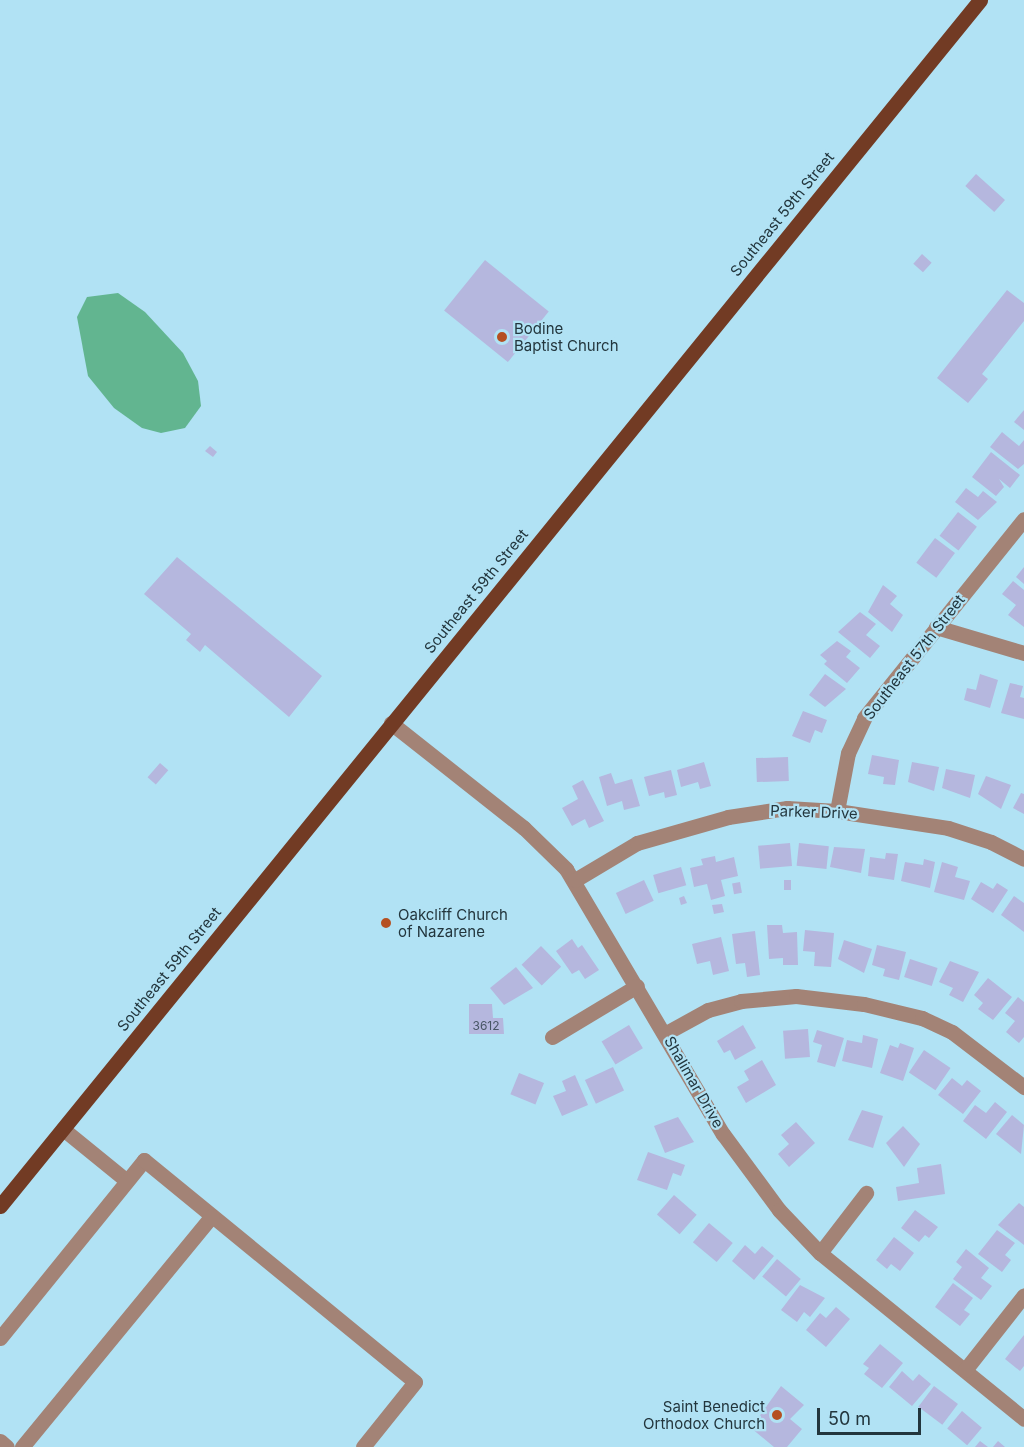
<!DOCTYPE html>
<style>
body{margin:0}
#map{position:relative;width:1024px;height:1447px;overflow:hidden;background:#b1e2f4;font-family:Inter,sans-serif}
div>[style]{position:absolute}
.water>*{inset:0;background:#62b590}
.building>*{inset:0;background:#b5b7de;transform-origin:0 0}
.minor>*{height:15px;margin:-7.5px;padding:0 7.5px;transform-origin:7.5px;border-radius:7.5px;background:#a38376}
.major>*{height:15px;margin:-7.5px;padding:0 7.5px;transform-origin:7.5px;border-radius:7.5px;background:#723b24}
.dots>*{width:16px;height:16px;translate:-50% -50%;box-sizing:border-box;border:3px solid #b1e2f4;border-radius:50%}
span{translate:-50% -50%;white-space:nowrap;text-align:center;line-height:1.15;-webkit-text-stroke:4.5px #b1e2f4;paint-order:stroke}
.number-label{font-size:12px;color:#485665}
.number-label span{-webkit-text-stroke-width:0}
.street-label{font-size:15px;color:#23363d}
.poi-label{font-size:15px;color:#23363d}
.left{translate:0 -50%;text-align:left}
.right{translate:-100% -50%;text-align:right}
.scale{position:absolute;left:817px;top:1408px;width:104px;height:27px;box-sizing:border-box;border:3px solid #23363d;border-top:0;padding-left:8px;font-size:18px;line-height:21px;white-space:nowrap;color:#23363d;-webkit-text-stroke:4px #b1e2f4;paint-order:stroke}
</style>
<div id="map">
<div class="water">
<i style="clip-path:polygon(118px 293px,145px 312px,183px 353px,198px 381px,201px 406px,185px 428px,161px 433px,142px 428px,114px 408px,88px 376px,77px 317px,87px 297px)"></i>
</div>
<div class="building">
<i style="left:976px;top:174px;width:39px;height:16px;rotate:42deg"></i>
<i style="left:922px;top:254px;width:13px;height:13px;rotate:42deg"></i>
<i style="left:485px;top:260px;width:82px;height:65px;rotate:39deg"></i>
<i style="clip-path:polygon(1007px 290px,1024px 303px,1024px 321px,982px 374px,988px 379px,968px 403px,937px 378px)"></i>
<i style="clip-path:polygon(1024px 410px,1024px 430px,1014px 422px)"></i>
<i style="clip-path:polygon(1002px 432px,1019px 446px,1024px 440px,1024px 464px,1018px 469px,990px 447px)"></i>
<i style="clip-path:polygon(210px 446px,217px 452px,213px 457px,205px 451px)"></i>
<i style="clip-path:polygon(991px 452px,1020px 475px,1010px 488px,999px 479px,1004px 487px,996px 496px,972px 477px)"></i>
<i style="clip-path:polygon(966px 488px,978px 497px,983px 491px,997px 502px,978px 520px,955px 502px)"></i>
<i style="left:958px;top:512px;width:24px;height:30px;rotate:38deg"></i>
<i style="left:935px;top:538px;width:25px;height:31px;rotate:37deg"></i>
<i style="clip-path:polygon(177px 557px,322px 676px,289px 717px,205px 645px,200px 652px,186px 640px,191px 634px,144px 594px)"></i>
<i style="clip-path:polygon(1024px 567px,1024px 584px,1016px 577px)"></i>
<i style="clip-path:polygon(1013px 581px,1024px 590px,1024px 627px,1008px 615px,1016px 605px,1002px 594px)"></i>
<i style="clip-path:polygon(883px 585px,897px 596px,890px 604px,903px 615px,892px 632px,868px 612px)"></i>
<i style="clip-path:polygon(860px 612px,876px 624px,866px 635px,880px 646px,870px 658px,838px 632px)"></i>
<i style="clip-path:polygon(837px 641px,851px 651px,846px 657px,860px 668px,847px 683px,824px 664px,827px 661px,820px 655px)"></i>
<i style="clip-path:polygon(825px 674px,846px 689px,825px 707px,809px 695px)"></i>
<i style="clip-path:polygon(980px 674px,998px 680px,990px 708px,964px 700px,967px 688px,976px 690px)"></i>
<i style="clip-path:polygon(1010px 683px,1023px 686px,1020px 697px,1024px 698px,1024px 719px,1001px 713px)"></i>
<i style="clip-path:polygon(803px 711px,827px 720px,822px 733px,815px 730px,810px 743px,792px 736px)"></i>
<i style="clip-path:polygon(872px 755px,899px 760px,895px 785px,883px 784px,884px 777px,868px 774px)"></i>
<i style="left:788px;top:757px;width:24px;height:32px;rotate:88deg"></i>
<i style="clip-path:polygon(704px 762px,711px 786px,700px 789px,698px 782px,681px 787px,677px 770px)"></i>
<i style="clip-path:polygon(912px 762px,939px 767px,934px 791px,908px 782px)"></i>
<i style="left:160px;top:763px;width:11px;height:19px;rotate:41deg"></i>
<i style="clip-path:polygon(946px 769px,975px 775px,970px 798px,942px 788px)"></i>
<i style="clip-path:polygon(671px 770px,677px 795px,665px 798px,664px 792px,649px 796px,644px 777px)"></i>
<i style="clip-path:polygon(611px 773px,615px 784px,632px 779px,640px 806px,624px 810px,622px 801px,607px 806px,599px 777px)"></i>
<i style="clip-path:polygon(986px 776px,1011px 785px,1001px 809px,978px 794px)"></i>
<i style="clip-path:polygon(583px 780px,604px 821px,589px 828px,585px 819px,572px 826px,562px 808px,578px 799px,572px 786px)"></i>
<i style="clip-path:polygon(1021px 793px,1024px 794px,1024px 814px,1013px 808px)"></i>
<i style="left:790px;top:843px;width:23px;height:32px;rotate:85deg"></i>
<i style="left:799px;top:843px;width:30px;height:23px;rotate:6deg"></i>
<i style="clip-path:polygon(834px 847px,865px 849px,861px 873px,830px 867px)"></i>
<i style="clip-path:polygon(886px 853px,898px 854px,894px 880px,868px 876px,870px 857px,885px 859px)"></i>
<i style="clip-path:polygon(715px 856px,716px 862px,734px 857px,738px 876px,721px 880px,725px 896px,711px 900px,707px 884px,694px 887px,690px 868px,703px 865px,701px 859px)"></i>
<i style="clip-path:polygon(924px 859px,935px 862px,930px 888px,901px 881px,905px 862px,923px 865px)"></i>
<i style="clip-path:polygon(942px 862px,958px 867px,955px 877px,970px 881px,964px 900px,934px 892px)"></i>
<i style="left:681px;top:867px;width:19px;height:29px;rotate:74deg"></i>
<i style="left:644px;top:880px;width:23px;height:31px;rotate:65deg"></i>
<i style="left:784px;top:880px;width:7px;height:10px"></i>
<i style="left:740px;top:882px;width:11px;height:8px;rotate:80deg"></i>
<i style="clip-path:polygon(981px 882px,993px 889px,997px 883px,1008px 890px,993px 913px,971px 899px)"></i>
<i style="clip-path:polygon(684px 896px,687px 903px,681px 905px,679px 898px)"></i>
<i style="clip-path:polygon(1014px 896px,1024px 903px,1024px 932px,1001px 915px)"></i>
<i style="clip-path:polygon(722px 904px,724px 912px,714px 914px,712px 905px)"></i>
<i style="clip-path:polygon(767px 925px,782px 925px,783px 933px,797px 932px,798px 965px,783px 965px,783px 958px,769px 959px)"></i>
<i style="clip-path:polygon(805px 930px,834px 933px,831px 967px,814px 966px,815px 952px,803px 951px)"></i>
<i style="clip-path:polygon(755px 931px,760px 975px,747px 977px,745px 963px,736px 964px,732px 934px)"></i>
<i style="clip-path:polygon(721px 937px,729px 971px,713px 975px,710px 961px,697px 964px,692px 944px)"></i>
<i style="clip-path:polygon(572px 939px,578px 948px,582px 945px,599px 970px,585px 979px,579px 970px,572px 974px,556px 951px)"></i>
<i style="clip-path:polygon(844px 940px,872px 949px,864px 973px,838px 959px)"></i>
<i style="clip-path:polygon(877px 945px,906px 952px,899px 980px,883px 976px,885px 969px,872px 965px)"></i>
<i style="left:541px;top:946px;width:29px;height:27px;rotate:46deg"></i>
<i style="left:910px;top:959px;width:29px;height:19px;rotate:18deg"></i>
<i style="clip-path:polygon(950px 961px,979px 972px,963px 1002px,949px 995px,953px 988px,939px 982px)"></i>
<i style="clip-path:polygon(516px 967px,533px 988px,504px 1005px,490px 988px)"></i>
<i style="clip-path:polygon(988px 978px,1012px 997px,993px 1020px,978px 1009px,983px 1003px,974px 995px)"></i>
<i style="clip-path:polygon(1018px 997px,1024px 1002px,1024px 1037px,1019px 1043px,1006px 1032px,1015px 1021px,1005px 1013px)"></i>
<i style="clip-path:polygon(469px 1004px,492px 1004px,493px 1018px,503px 1018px,504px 1034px,469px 1034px)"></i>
<i style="left:629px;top:1025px;width:27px;height:32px;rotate:59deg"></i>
<i style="clip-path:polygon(743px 1025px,756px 1048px,735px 1060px,730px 1050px,724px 1053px,717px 1041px)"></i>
<i style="left:808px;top:1029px;width:28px;height:25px;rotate:86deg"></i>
<i style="clip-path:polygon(817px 1030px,844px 1038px,835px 1067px,817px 1062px,822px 1045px,813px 1042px)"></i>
<i style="clip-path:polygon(863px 1035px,878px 1039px,872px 1068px,842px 1061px,847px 1040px,862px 1043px)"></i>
<i style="clip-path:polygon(900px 1043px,914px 1048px,903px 1081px,880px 1073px,890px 1045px,898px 1048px)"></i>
<i style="left:924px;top:1050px;width:32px;height:27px;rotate:34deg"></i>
<i style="clip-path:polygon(762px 1060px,776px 1085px,746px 1103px,737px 1087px,749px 1080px,744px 1071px)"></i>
<i style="left:613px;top:1067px;width:26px;height:31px;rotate:65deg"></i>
<i style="left:519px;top:1073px;width:27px;height:23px;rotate:22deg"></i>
<i style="clip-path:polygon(575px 1075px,588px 1105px,562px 1116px,553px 1096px,566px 1091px,562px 1081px)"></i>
<i style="clip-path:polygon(952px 1078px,962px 1086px,967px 1080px,981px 1091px,963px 1114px,938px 1095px)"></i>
<i style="clip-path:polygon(995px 1102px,1007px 1112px,986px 1139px,963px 1121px,975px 1105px,986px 1113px)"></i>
<i style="clip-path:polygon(862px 1110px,883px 1116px,873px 1148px,848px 1140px)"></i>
<i style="clip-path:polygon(1012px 1115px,1024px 1125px,1021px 1154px,996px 1134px)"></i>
<i style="clip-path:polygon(678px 1117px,694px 1142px,665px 1153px,654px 1126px)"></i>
<i style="clip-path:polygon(796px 1122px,815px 1143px,789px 1167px,778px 1154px,789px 1144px,781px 1135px)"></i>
<i style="clip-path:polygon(903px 1126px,920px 1144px,904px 1167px,886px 1143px)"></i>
<i style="clip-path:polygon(648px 1152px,685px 1165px,681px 1176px,673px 1173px,667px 1190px,637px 1180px)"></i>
<i style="clip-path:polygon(941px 1164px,945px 1194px,898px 1201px,896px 1187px,919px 1183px,917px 1168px)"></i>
<i style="left:674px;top:1195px;width:30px;height:26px;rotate:41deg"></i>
<i style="clip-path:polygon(1019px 1203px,1024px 1207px,1024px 1245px,998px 1225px)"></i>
<i style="clip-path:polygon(915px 1210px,938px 1227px,929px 1238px,925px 1235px,919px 1242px,901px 1228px)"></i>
<i style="left:709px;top:1223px;width:31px;height:25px;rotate:40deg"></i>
<i style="clip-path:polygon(997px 1230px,1015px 1243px,1005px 1255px,1011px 1260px,1002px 1272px,978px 1254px)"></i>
<i style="clip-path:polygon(894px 1237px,914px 1253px,900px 1271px,891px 1264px,887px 1269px,876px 1260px)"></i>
<i style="clip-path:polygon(745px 1245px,755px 1254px,762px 1246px,774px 1256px,754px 1280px,732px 1261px)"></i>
<i style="clip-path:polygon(966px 1249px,989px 1268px,981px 1278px,992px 1286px,981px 1300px,953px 1279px,962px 1267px,956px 1262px)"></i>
<i style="left:777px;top:1259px;width:31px;height:23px;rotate:40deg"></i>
<i style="clip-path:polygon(953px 1283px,973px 1298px,964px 1310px,970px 1314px,960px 1326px,935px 1307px)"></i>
<i style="clip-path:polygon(800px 1285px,825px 1298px,810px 1317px,804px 1312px,797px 1322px,781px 1310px)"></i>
<i style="clip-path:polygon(836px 1307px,850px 1319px,826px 1347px,806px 1330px,820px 1313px,826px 1318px)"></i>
<i style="clip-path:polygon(1024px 1335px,1024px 1366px,1020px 1371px,1005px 1359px)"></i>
<i style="clip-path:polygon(880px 1344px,903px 1363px,882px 1388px,864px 1374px,869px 1368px,863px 1364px)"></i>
<i style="clip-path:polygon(902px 1371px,913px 1381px,919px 1374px,931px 1384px,912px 1406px,889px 1387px)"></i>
<i style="clip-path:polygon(781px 1386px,804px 1405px,790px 1419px,802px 1429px,787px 1447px,774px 1447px,751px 1428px)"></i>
<i style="left:934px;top:1386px;width:30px;height:26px;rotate:37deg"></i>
<i style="left:962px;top:1411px;width:26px;height:23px;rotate:40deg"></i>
<i style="clip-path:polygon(980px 1441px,988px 1447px,975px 1447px)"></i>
<i style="clip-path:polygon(998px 1441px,1005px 1447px,993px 1447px)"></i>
</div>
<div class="minor">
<i style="left:936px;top:627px;width:92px;rotate:16.5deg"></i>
<i style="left:391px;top:723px;width:169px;rotate:38.3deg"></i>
<i style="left:524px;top:828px;width:59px;rotate:44.3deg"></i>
<i style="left:566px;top:869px;width:308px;rotate:59.4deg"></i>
<i style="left:723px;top:1134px;width:94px;rotate:53.6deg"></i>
<i style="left:779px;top:1210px;width:59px;rotate:46.4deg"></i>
<i style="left:820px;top:1253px;width:263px;rotate:39.1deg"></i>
<i style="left:837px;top:811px;width:59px;rotate:-79.3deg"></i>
<i style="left:848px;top:753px;width:38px;rotate:-65deg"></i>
<i style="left:864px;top:718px;width:255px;rotate:-51.2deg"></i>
<i style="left:575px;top:880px;width:72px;rotate:-30.8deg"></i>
<i style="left:637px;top:843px;width:95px;rotate:-15.9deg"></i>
<i style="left:728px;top:817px;width:60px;rotate:-8.7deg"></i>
<i style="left:787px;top:808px;width:50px;rotate:3.4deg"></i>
<i style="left:837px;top:811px;width:112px;rotate:8.7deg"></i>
<i style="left:948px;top:828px;width:45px;rotate:18deg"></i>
<i style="left:991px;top:842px;width:37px;rotate:27deg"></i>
<i style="left:666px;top:1033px;width:48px;rotate:-28.7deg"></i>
<i style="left:708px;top:1010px;width:34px;rotate:-15deg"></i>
<i style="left:741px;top:1001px;width:55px;rotate:-5.2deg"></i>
<i style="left:796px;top:996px;width:68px;rotate:6.7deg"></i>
<i style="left:864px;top:1004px;width:60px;rotate:13.6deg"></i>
<i style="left:922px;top:1018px;width:33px;rotate:25deg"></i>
<i style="left:952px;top:1032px;width:91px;rotate:37.4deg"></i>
<i style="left:552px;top:1037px;width:99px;rotate:-31deg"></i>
<i style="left:63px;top:1129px;width:82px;rotate:39.1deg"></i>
<i style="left:820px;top:1253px;width:76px;rotate:-52.5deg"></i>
<i style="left:0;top:1338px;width:229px;rotate:-51deg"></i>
<i style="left:144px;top:1160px;width:350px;rotate:39.3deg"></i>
<i style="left:415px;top:1382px;width:83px;rotate:128.7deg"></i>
<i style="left:965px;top:1370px;width:95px;rotate:-51.8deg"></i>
<i style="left:0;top:1441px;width:9px;rotate:41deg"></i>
<i style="left:22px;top:1447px;width:299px;rotate:-50.6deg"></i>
</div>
<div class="major">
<i style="left:0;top:1206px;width:1554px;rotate:-50.9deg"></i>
</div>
<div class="dots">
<i style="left:502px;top:337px;background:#b55021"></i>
<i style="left:386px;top:923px;background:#b55021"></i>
<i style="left:777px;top:1415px;background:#b55021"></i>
</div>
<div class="number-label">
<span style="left:486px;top:1026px">3612</span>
</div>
<div class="street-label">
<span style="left:782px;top:214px;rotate:-51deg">Southeast 59th Street</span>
<span style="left:476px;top:591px;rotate:-51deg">Southeast 59th Street</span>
<span style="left:914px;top:657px;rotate:-52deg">Southeast 57th Street</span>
<span style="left:814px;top:812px;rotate:2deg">Parker Drive</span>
<span style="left:169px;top:969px;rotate:-51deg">Southeast 59th Street</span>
<span style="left:694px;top:1082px;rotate:60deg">Shalimar Drive</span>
</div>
<div class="poi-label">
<span class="left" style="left:514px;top:337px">Bodine<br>Baptist Church</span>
<span class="left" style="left:398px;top:923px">Oakcliff Church<br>of Nazarene</span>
<span class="right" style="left:765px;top:1415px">Saint Benedict<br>Orthodox Church</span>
</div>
<div class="scale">50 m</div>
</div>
